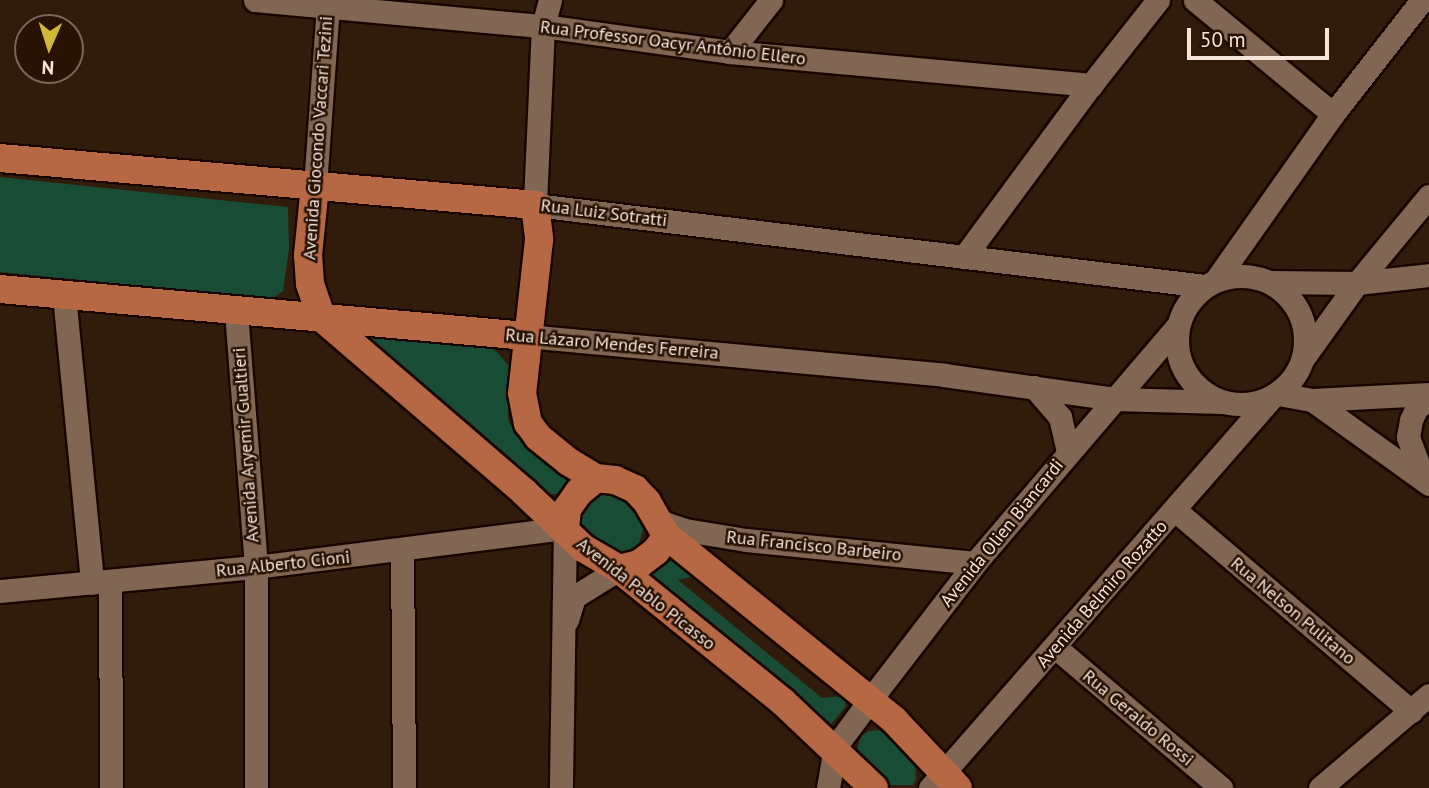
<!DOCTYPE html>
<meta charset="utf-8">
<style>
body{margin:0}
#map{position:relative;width:1429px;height:788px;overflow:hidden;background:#311b0a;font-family:"PT Sans",sans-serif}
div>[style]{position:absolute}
.green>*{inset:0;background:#194c35}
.roads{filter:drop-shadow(2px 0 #180500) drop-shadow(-2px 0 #180500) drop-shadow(0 2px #180500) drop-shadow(0 -2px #180500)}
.minor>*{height:23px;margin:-11.5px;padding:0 11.5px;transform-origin:11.5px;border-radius:11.5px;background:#816653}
.minor>.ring{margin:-11.5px;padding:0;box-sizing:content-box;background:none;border:23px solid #816653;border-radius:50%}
.major>*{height:28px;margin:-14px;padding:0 14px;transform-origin:14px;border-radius:14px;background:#b66744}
span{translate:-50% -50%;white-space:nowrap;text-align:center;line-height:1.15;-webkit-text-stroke:5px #271203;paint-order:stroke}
.street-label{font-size:18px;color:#f5e5db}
.north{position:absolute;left:14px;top:14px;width:70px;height:70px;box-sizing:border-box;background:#271203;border:2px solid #796659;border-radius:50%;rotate:183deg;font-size:19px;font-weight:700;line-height:28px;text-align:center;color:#f5e5db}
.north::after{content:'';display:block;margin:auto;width:24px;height:32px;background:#cfb837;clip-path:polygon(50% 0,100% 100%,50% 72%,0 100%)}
.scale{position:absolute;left:1187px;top:28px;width:142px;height:32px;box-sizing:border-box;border:4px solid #f5e5db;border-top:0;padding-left:9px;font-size:21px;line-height:24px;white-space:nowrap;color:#f5e5db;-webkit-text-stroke:5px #271203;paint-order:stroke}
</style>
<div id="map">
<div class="green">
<i style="clip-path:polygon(0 177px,288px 207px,289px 249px,283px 291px,272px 299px,0 272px)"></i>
<i style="clip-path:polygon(366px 330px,488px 346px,497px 352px,509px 366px,508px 419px,515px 435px,567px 477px,567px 485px,559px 494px,550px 494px,469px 422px,376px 349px,362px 337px)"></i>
<i style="clip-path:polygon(617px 490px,643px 515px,644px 527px,637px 549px,626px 555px,610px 554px,584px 536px,579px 517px,591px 491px)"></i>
<i style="clip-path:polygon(667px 550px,695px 576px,678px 580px,822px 698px,845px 696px,846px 706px,828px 728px,647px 575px)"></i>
<i style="clip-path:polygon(883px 730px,894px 736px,915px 759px,916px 779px,913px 785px,890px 785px,871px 774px,856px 753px,861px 736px,869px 731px)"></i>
</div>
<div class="roads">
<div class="minor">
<i style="left:255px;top:0;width:289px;rotate:5.2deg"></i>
<i style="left:543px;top:26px;width:189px;rotate:7.9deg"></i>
<i style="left:730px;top:52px;width:363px;rotate:5.2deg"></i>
<i style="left:550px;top:0;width:27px;rotate:105deg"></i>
<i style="left:543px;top:26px;width:179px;rotate:92.6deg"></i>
<i style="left:535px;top:205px;width:675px;rotate:6.89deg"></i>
<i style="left:1195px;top:0;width:179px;rotate:39.6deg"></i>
<i style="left:730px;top:52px;width:66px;rotate:-51.7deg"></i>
<i style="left:315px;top:186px;width:180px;rotate:-85.9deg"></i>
<i style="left:328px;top:6px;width:7px;rotate:-56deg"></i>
<i style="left:964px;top:257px;width:214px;rotate:-53.6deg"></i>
<i style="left:1091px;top:85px;width:108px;rotate:-51.8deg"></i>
<i class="ring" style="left:1177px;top:276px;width:105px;height:105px"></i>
<i style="left:1216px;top:280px;width:203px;rotate:-54.8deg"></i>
<i style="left:1333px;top:114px;width:145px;rotate:-52deg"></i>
<i style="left:1270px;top:282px;width:87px;rotate:0.7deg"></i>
<i style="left:1357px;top:283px;width:72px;rotate:-6.3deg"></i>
<i style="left:64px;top:295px;width:289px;rotate:84.4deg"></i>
<i style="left:236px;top:312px;width:256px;rotate:85.5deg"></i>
<i style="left:256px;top:567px;width:221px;rotate:90deg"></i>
<i style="left:527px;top:336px;width:419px;rotate:5.3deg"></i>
<i style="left:944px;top:375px;width:172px;rotate:8deg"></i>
<i style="left:1114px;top:399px;width:109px;rotate:1.6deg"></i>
<i style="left:1304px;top:357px;width:91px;rotate:-54.4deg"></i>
<i style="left:1357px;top:283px;width:113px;rotate:-50.4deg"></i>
<i style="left:1034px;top:387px;width:40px;rotate:49deg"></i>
<i style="left:1060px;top:417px;width:35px;rotate:77deg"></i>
<i style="left:1278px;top:394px;width:35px;rotate:10deg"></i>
<i style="left:1312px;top:400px;width:117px;rotate:-2.9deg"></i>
<i style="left:1312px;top:400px;width:144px;rotate:35.7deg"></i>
<i style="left:1423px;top:477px;width:43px;rotate:-110.6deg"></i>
<i style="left:1408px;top:437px;width:17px;rotate:-80deg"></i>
<i style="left:1411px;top:420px;width:14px;rotate:-65deg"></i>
<i style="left:1417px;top:407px;width:14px;rotate:-30deg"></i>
<i style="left:1176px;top:511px;width:309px;rotate:40.4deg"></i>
<i style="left:656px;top:520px;width:31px;rotate:19deg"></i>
<i style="left:685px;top:530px;width:62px;rotate:9.3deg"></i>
<i style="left:746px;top:540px;width:230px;rotate:5.7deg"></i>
<i style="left:402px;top:550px;width:238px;rotate:89.5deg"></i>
<i style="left:110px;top:581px;width:207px;rotate:89.7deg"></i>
<i style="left:0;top:591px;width:257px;rotate:-5.4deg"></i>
<i style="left:256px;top:567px;width:311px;rotate:-7.2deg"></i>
<i style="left:565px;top:528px;width:260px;rotate:90.9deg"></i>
<i style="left:567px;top:620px;width:24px;rotate:-73deg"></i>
<i style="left:574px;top:597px;width:53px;rotate:-31.9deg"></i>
<i style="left:1055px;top:647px;width:218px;rotate:40.3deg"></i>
<i style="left:828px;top:788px;width:42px;rotate:-80.3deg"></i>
<i style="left:835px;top:747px;width:59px;rotate:-53.3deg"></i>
<i style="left:870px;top:700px;width:173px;rotate:-52.5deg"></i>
<i style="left:975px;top:563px;width:313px;rotate:-49.5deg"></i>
<i style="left:930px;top:788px;width:518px;rotate:-48.83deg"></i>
<i style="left:1320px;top:788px;width:143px;rotate:-40.5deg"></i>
</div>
<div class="major">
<i style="left:0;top:158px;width:537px;rotate:5.02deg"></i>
<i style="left:535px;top:205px;width:35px;rotate:83deg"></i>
<i style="left:539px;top:240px;width:154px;rotate:96.3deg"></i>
<i style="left:522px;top:393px;width:31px;rotate:79deg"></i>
<i style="left:528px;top:423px;width:17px;rotate:54deg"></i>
<i style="left:538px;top:437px;width:40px;rotate:39deg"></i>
<i style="left:569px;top:462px;width:31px;rotate:31deg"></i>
<i style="left:596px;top:478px;width:19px;rotate:6deg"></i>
<i style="left:615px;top:480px;width:22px;rotate:24deg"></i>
<i style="left:635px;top:489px;width:18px;rotate:47deg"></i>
<i style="left:647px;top:502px;width:39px;rotate:60deg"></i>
<i style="left:667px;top:536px;width:292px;rotate:39deg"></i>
<i style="left:894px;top:720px;width:93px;rotate:46.7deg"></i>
<i style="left:315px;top:186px;width:69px;rotate:95.8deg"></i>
<i style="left:308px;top:255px;width:29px;rotate:86deg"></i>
<i style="left:310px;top:284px;width:36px;rotate:71deg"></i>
<i style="left:322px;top:318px;width:267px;rotate:40.7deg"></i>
<i style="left:524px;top:492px;width:81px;rotate:43.5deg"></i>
<i style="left:583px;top:548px;width:42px;rotate:30.3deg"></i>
<i style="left:619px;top:569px;width:211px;rotate:39deg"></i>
<i style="left:783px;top:702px;width:125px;rotate:43.4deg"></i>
<i style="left:0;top:289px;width:529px;rotate:5.1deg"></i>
<i style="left:565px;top:528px;width:19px;rotate:-84deg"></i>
<i style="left:567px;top:509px;width:21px;rotate:-55deg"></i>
<i style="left:579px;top:492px;width:22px;rotate:-39deg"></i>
<i style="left:619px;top:569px;width:21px;rotate:-14deg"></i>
<i style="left:639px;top:564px;width:21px;rotate:-37deg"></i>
<i style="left:656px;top:551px;width:19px;rotate:-54deg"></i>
</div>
</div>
<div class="street-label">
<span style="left:673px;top:43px;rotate:7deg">Rua Professor Oacyr Antônio Ellero</span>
<span style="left:318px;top:138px;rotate:-86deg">Avenida Giocondo Vaccari Tezini</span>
<span style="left:604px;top:213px;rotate:7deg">Rua Luiz Sotratti</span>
<span style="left:612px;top:344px;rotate:5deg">Rua Lázaro Mendes Ferreira</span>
<span style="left:246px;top:445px;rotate:-94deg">Avenida Aryemir Gualtieri</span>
<span style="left:1002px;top:533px;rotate:-51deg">Avenida Olien Biancardi</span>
<span style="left:814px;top:546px;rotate:6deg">Rua Francisco Barbeiro</span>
<span style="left:283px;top:564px;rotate:-6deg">Rua Alberto Cioni</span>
<span style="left:646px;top:594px;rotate:38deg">Avenida Pablo Picasso</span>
<span style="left:1102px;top:594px;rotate:-49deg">Avenida Belmiro Rozatto</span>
<span style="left:1293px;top:611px;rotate:40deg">Rua Nelson Pulitano</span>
<span style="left:1138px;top:718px;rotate:40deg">Rua Geraldo Rossi</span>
</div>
<div class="north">N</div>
<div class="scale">50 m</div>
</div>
